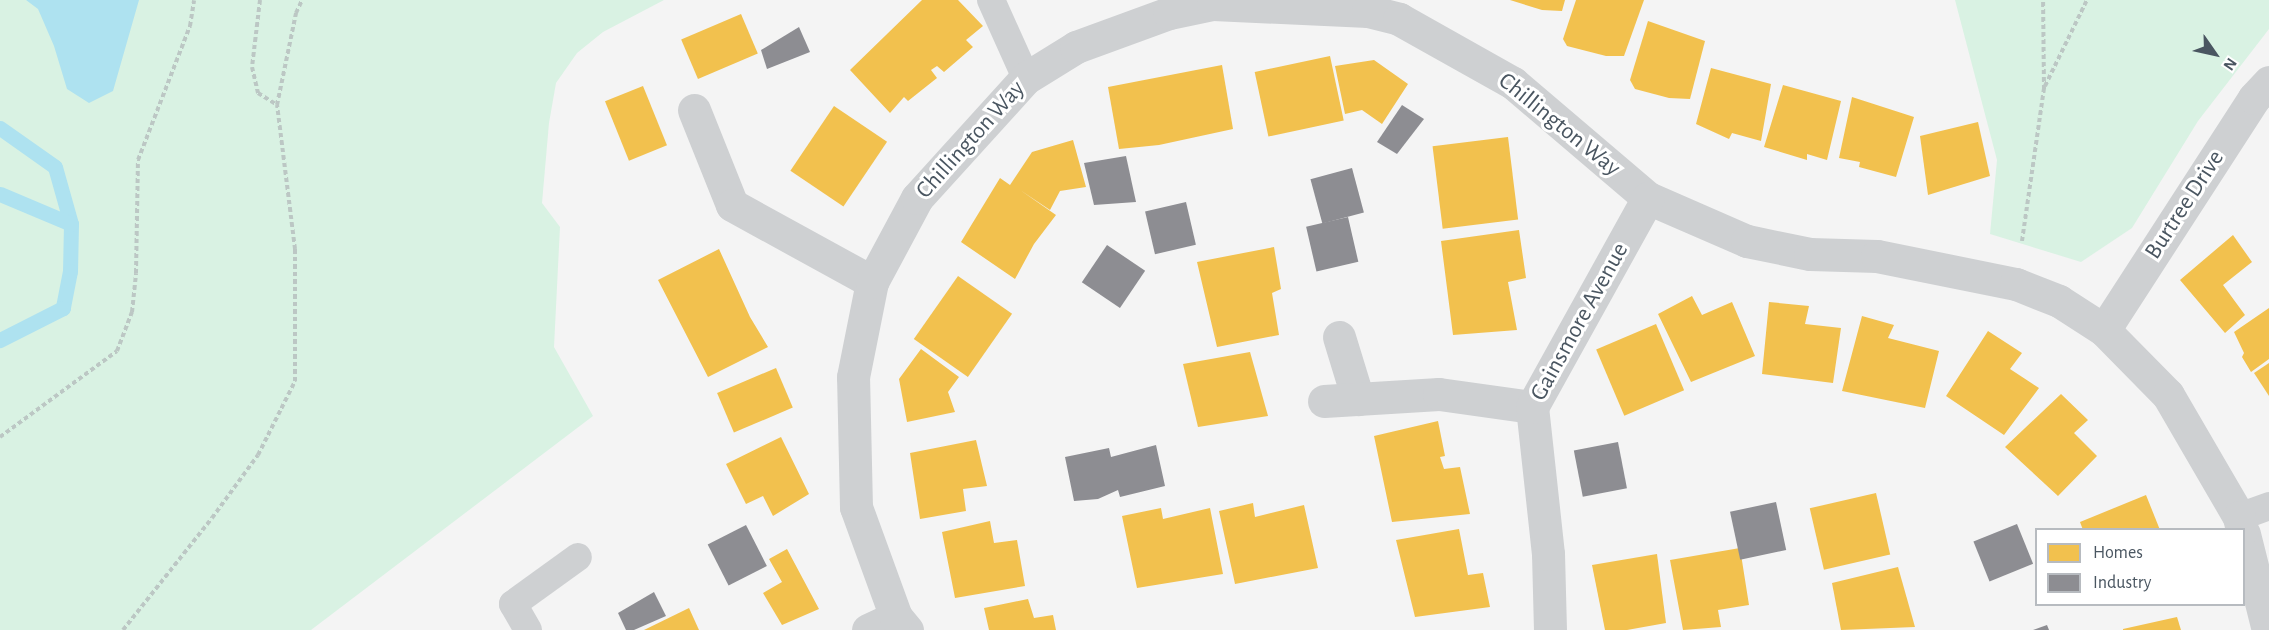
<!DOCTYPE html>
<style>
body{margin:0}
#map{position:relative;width:2269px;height:630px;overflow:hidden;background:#f4f4f4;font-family:"Alegreya Sans",sans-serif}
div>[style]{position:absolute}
.green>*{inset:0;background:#d9f2e3}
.water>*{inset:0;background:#aee2f0}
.homes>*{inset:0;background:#f2c14e;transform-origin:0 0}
.industry>*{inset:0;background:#8d8d92;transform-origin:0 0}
.stream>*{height:15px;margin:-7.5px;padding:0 7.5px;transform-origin:7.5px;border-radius:7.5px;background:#aee2f0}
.path>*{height:4px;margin-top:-2px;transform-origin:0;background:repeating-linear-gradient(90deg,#bcc7c4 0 4.5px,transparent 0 7.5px)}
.lane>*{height:28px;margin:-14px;padding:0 14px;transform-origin:14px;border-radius:14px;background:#ced0d2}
.street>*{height:33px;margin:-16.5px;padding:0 16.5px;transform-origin:16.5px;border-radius:16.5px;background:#ced0d2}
span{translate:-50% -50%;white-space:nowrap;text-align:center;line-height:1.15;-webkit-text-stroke:6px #fff;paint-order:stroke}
.street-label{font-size:24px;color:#4a5661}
.legend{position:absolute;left:2035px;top:528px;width:210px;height:78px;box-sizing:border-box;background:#fff;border:2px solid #b7bbc0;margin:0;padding:8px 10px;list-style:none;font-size:18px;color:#4a5661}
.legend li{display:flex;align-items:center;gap:12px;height:30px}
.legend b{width:30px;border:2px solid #b7bbc0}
.north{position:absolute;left:2185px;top:24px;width:60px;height:60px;-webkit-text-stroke:4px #fff;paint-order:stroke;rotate:124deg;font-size:16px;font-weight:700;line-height:24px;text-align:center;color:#4a5661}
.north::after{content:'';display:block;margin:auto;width:21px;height:27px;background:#4a5661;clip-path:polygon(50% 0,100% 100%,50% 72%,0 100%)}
</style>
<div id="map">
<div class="green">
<i style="clip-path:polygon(0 0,664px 0,603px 32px,577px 53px,556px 83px,549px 123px,542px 203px,560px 227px,554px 347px,593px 416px,311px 630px,0 630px)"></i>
<i style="clip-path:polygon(1955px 0,2269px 0,2269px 29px,2198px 121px,2132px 228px,2081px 262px,1990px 234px,1997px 160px)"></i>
</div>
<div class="water">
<i style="clip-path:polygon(26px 0,139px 0,113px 91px,89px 103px,67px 89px,54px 46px,38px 9px)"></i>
</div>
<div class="homes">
<i style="clip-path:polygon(922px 0,958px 0,983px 26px,966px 40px,973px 47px,944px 72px,937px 66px,931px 70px,937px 78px,908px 101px,904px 97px,890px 113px,850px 70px)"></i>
<i style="clip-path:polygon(1510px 0,1565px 0,1562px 11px,1542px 10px)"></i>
<i style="clip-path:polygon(1576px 0,1644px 0,1624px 56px,1606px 56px,1567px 46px,1563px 39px)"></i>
<i style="left:741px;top:14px;width:43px;height:65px;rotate:67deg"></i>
<i style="clip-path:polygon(1648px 21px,1705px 41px,1690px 99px,1669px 98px,1635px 89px,1630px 80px)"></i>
<i style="left:1330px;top:56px;width:66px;height:77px;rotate:78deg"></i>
<i style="clip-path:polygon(1374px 60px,1408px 84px,1382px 124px,1362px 110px,1345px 114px,1335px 66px)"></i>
<i style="clip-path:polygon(1222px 65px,1233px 129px,1159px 145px,1119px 149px,1108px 87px)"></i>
<i style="clip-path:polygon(1711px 68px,1771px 84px,1761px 141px,1732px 133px,1729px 139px,1696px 124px)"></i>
<i style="clip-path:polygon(1783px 85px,1841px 101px,1827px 160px,1807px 154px,1807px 160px,1764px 147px)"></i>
<i style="left:643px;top:86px;width:64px;height:41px;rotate:68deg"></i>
<i style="clip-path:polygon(1852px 97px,1914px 117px,1896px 177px,1859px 167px,1860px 162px,1839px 158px)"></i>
<i style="left:834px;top:106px;width:64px;height:78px;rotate:34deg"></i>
<i style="clip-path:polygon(1978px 122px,1990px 176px,1928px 195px,1920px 136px)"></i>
<i style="left:1508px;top:137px;width:83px;height:76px;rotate:83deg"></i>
<i style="clip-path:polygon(1073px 140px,1086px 187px,1060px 191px,1050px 210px,1020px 190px,1056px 215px,1034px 244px,1015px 279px,961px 242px,1000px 178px,1010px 185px,1032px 152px)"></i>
<i style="clip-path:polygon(1519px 230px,1526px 278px,1508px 282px,1517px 330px,1453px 335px,1441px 241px)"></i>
<i style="clip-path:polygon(2233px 235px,2252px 262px,2223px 285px,2245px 315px,2225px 333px,2180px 280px)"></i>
<i style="clip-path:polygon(1274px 247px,1281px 289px,1272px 293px,1279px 335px,1217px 347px,1197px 262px)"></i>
<i style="clip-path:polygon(719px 249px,750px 317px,768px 347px,708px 377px,658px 280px)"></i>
<i style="left:958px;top:276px;width:66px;height:77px;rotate:35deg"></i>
<i style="clip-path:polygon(1692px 296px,1702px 315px,1732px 302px,1755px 356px,1691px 382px,1658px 314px)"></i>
<i style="clip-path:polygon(1769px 302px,1809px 306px,1805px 324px,1841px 328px,1833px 383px,1762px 374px)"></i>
<i style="clip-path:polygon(2269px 308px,2269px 359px,2251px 372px,2242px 357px,2244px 353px,2234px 332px)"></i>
<i style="clip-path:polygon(1862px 316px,1894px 325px,1888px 338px,1939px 351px,1925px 408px,1842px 391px)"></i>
<i style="left:1656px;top:324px;width:72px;height:65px;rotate:67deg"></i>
<i style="clip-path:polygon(1988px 331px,2022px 353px,2010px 369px,2039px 388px,2004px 435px,1946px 396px)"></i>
<i style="clip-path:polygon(921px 349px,959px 377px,948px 392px,955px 412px,907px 422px,899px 379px)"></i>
<i style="clip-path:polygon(1250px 352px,1268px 416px,1198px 427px,1183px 364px)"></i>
<i style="clip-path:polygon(2269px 363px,2269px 396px,2254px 373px)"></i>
<i style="left:776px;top:368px;width:43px;height:64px;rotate:67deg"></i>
<i style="clip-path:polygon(2061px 394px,2088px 420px,2074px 433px,2097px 456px,2058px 496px,2005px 447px)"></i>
<i style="clip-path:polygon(1438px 421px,1445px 456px,1440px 457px,1444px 469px,1460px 467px,1470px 514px,1392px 522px,1374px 436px)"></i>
<i style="clip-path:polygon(781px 437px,809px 494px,773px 516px,763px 496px,746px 504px,726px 464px)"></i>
<i style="clip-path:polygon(976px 440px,987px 486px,963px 489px,966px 511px,920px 519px,910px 453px)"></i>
<i style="left:1876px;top:493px;width:63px;height:68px;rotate:77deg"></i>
<i style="clip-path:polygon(2146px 495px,2160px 530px,2083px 530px,2080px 522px)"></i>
<i style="clip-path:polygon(1253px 503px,1255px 517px,1304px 505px,1318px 568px,1235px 584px,1219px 511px)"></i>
<i style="clip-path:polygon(1161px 508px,1163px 519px,1210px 508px,1223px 574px,1137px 588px,1122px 516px)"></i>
<i style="clip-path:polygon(990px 521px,994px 543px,1017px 540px,1025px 586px,955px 598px,942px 532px)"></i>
<i style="clip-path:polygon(1459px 529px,1468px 575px,1483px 573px,1490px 607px,1415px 617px,1396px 540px)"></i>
<i style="clip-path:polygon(1740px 548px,1749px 605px,1718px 610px,1721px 627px,1683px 630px,1670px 560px)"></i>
<i style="clip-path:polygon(787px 549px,819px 609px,782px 625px,763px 593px,782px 582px,769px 559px)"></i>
<i style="clip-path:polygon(1657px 554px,1666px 623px,1627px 630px,1605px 630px,1592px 565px)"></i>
<i style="clip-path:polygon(1898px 567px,1915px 627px,1841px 630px,1832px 583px)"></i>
<i style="clip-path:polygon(1028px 599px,1034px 618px,1053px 615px,1056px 630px,989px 630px,984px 608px)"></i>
<i style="clip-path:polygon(689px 608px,699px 630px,644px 630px)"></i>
<i style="clip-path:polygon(2177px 617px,2181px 630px,2123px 630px,2123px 629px)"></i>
</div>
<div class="industry">
<i style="clip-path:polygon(799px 27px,810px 52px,767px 69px,761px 50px)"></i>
<i style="clip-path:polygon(1402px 105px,1424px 119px,1397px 154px,1377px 142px)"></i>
<i style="clip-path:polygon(1126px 156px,1136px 202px,1094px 205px,1084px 163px)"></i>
<i style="left:1352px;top:168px;width:46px;height:43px;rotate:75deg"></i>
<i style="left:1186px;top:202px;width:44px;height:42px;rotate:77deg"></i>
<i style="left:1348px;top:217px;width:46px;height:43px;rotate:77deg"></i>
<i style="left:1107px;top:245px;width:46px;height:45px;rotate:34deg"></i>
<i style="left:1618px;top:442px;width:47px;height:45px;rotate:79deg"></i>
<i style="clip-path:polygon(1156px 445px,1165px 486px,1120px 497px,1118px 490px,1098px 499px,1074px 501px,1065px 457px,1109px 448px,1111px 457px)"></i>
<i style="left:1776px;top:502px;width:49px;height:47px;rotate:78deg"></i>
<i style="left:2017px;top:524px;width:43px;height:47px;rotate:68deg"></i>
<i style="left:746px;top:525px;width:46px;height:43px;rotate:63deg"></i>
<i style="clip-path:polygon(654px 592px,666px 616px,634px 630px,626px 630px,618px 613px)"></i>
<i style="clip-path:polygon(2047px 625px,2049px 630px,2033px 630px)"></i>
</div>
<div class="stream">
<i style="left:0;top:128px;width:67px;rotate:35.3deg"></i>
<i style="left:55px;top:167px;width:59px;rotate:74.3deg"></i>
<i style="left:71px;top:224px;width:47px;rotate:91.2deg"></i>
<i style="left:70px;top:271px;width:38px;rotate:101deg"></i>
<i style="left:63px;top:308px;width:71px;rotate:153.1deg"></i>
<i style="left:0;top:194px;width:77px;rotate:22.9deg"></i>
</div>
<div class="path">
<i style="left:260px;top:0;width:67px;rotate:96.8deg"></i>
<i style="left:252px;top:67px;width:27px;rotate:77deg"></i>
<i style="left:258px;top:93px;width:22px;rotate:32deg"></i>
<i style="left:2045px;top:86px;width:96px;rotate:-64deg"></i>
<i style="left:2022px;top:241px;width:154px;rotate:-81.8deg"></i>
<i style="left:2044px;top:89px;width:89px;rotate:-90.6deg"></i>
<i style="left:0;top:437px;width:145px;rotate:-36.3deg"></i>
<i style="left:117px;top:351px;width:42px;rotate:-69deg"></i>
<i style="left:132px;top:312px;width:39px;rotate:-84deg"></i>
<i style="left:136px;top:273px;width:113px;rotate:-89deg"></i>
<i style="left:138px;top:160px;width:144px;rotate:-68.8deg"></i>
<i style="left:190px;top:26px;width:26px;rotate:-81deg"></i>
<i style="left:123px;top:630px;width:143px;rotate:-51.5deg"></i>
<i style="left:212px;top:518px;width:78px;rotate:-53.9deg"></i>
<i style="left:258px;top:455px;width:83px;rotate:-63.4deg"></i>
<i style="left:295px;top:381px;width:132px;rotate:-90deg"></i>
<i style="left:295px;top:249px;width:145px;rotate:-97.1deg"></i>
<i style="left:277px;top:105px;width:94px;rotate:-78.3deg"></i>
<i style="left:296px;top:13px;width:14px;rotate:-65deg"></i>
</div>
<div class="lane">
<i style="left:991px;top:0;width:85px;rotate:65.8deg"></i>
<i style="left:2239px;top:517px;width:32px;rotate:-20deg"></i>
<i style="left:528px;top:630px;width:30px;rotate:-120deg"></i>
<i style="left:513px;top:604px;width:80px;rotate:-35.9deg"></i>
</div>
<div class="street">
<i style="left:694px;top:110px;width:102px;rotate:68.2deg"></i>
<i style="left:732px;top:205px;width:160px;rotate:28.8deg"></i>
<i style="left:2104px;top:330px;width:276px;rotate:-57.1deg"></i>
<i style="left:2254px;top:98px;width:22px;rotate:-47deg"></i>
<i style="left:1339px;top:337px;width:65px;rotate:73deg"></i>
<i style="left:1324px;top:401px;width:115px;rotate:-3.5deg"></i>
<i style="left:1439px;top:394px;width:94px;rotate:8deg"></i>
<i style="left:2244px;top:534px;width:99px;rotate:76deg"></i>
<i style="left:868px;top:630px;width:31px;rotate:-25deg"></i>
<i style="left:907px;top:630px;width:17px;rotate:-130deg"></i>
<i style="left:896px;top:617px;width:117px;rotate:-110deg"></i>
<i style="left:856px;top:507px;width:130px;rotate:-91.3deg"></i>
<i style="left:853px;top:377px;width:97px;rotate:-78.7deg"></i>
<i style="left:872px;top:282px;width:95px;rotate:-61.8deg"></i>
<i style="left:917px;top:198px;width:162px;rotate:-47.8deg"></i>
<i style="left:1026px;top:78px;width:59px;rotate:-31.8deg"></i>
<i style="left:1076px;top:47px;width:99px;rotate:-20.1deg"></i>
<i style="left:1169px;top:13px;width:45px;rotate:-11.6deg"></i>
<i style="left:1213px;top:4px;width:155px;rotate:2.6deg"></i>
<i style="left:1368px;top:11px;width:32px;rotate:14deg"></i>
<i style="left:1399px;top:19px;width:131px;rotate:29.3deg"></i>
<i style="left:1513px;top:83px;width:177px;rotate:40.4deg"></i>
<i style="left:1648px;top:198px;width:108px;rotate:23.5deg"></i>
<i style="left:1747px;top:241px;width:64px;rotate:11.7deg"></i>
<i style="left:1810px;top:254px;width:67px;rotate:1.7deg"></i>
<i style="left:1877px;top:256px;width:142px;rotate:11.4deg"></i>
<i style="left:2016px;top:284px;width:46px;rotate:21.6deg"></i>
<i style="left:2059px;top:301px;width:54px;rotate:32.8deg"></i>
<i style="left:2104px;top:330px;width:91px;rotate:45.4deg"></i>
<i style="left:2168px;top:395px;width:141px;rotate:59.8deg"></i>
<i style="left:2239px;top:517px;width:13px;rotate:77deg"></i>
<i style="left:1550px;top:630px;width:76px;rotate:-91.5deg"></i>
<i style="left:1548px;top:554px;width:148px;rotate:-96.2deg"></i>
<i style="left:1532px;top:407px;width:239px;rotate:-61deg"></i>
</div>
<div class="street-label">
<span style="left:1559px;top:125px;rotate:39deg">Chillington Way</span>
<span style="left:971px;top:140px;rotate:-48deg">Chillington Way</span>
<span style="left:2185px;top:205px;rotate:-57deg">Burtree Drive</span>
<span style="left:1580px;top:322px;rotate:-61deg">Gainsmore Avenue</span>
</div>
<ul class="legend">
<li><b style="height:16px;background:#f2c14e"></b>Homes</li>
<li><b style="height:16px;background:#8d8d92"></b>Industry</li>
</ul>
<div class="north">N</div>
</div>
